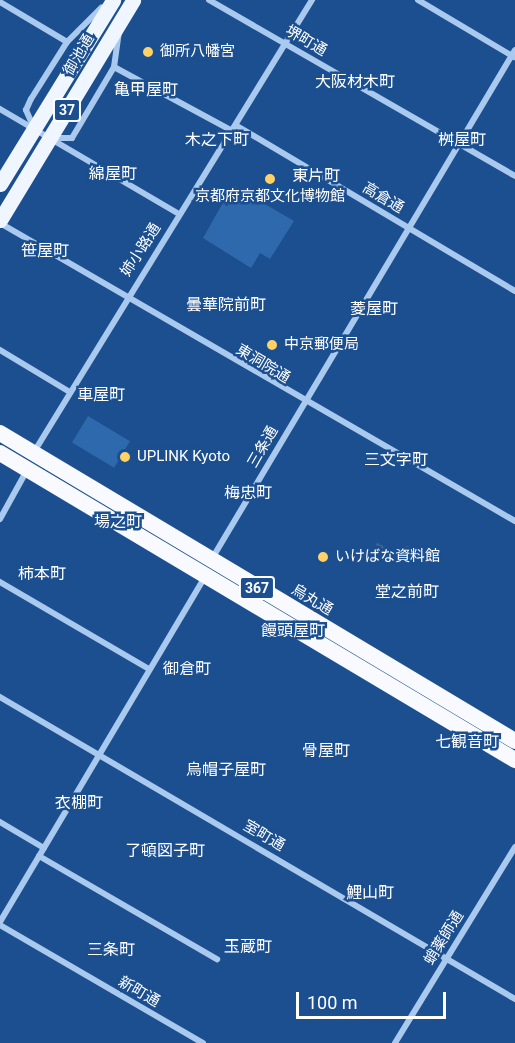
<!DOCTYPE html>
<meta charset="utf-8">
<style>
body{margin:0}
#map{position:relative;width:515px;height:1043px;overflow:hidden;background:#1b4f8f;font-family:Roboto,"Noto Sans JP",sans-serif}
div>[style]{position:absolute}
.green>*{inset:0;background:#2e69ad;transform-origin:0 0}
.stream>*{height:3px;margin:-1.5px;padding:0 1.5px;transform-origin:1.5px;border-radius:1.5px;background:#3c6290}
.minor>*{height:6px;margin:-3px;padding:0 3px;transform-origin:3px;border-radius:3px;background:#a9c9ee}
.primary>*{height:15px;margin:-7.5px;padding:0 7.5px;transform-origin:7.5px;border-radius:7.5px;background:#f0f6ff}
.trunk>*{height:16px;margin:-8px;padding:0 8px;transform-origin:8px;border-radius:8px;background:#f8faff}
.dots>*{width:16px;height:16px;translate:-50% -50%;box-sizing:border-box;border:3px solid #1b4f8f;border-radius:50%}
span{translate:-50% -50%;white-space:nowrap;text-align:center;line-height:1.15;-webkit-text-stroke:5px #1b4f8f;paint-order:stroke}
.shield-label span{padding:2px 4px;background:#1b4f8f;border:2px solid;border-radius:4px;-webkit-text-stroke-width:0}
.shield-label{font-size:14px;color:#fff;font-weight:700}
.street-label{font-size:15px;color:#fff}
.poi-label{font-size:15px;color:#fff}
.left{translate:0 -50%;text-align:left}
.neighbourhood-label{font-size:16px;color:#fff}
.scale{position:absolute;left:296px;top:992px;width:150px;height:27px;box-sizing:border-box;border:3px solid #fff;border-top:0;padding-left:8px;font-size:18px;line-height:21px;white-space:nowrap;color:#fff;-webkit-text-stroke:4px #1b4f8f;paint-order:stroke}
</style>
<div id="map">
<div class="green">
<i style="clip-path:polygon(233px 185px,294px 221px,270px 259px,260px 253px,251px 268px,203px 238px)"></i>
<i style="left:88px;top:416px;width:49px;height:31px;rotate:31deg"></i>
</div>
<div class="stream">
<i style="left:377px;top:544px;width:30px;rotate:28deg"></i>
<i style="left:403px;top:558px;width:12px;rotate:-70deg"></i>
<i style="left:400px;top:557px;width:11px;rotate:-63deg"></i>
</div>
<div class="minor">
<i style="left:209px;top:0;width:353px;rotate:29.9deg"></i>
<i style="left:418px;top:0;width:112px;rotate:30.7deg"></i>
<i style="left:0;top:2px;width:78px;rotate:30.8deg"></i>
<i style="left:114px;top:67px;width:136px;rotate:28.4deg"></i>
<i style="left:0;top:109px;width:208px;rotate:30.4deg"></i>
<i style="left:237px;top:126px;width:323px;rotate:30.7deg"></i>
<i style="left:34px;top:128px;width:20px;rotate:-114deg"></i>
<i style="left:26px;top:110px;width:12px;rotate:-66deg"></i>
<i style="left:31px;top:99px;width:67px;rotate:-57.7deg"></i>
<i style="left:67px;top:42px;width:49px;rotate:-45deg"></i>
<i style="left:51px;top:138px;width:21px"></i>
<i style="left:72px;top:138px;width:82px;rotate:-59.4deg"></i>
<i style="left:114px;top:67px;width:36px;rotate:-82deg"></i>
<i style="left:0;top:223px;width:595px;rotate:30.06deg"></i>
<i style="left:0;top:350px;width:79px;rotate:31.1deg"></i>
<i style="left:34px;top:452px;width:531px;rotate:-58.41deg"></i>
<i style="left:0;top:519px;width:56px;rotate:-61.1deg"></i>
<i style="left:213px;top:557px;width:590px;rotate:-59.22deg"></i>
<i style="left:0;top:582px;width:173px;rotate:30.3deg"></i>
<i style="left:0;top:697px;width:597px;rotate:30.39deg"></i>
<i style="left:0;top:822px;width:51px;rotate:30.6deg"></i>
<i style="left:39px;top:856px;width:206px;rotate:30.1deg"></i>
<i style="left:0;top:922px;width:400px;rotate:-59.3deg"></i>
<i style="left:0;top:925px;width:235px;rotate:30.2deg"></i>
<i style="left:395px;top:1043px;width:230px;rotate:-58.5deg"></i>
</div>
<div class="primary">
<i style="left:0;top:184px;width:216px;rotate:-58.4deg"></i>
<i style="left:0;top:220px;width:257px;rotate:-58.8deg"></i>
</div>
<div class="trunk">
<i style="left:0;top:433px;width:600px;rotate:30.88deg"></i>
<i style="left:0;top:453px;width:600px;rotate:30.8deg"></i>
</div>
<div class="dots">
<i style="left:148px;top:52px;background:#ffd166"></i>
<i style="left:270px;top:179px;background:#ffd166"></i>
<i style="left:272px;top:345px;background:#ffd166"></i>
<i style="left:125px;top:457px;background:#ffd166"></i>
<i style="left:323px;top:557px;background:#ffd166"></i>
</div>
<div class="shield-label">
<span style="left:67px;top:110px">37</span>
<span style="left:257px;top:588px">367</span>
</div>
<div class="street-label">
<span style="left:306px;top:41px;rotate:30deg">堺町通</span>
<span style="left:79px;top:55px;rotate:-59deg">御池通</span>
<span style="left:383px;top:198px;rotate:31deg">高倉通</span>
<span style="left:141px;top:250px;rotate:-57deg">姉小路通</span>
<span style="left:263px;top:364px;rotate:31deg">東洞院通</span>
<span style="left:263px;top:447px;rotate:-60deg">三条通</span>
<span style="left:312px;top:600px;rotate:31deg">烏丸通</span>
<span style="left:264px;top:836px;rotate:30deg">室町通</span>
<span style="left:444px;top:938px;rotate:-58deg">蛸薬師通</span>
<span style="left:139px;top:992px;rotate:30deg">新町通</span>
</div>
<div class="poi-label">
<span class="left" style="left:160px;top:52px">御所八幡宮</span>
<span style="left:270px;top:197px">京都府京都文化博物館</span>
<span class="left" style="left:284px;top:345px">中京郵便局</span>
<span class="left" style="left:137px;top:457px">UPLINK Kyoto</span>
<span class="left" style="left:335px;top:557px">いけばな資料館</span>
</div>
<div class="neighbourhood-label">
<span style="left:355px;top:82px">大阪材木町</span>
<span style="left:146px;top:90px">亀甲屋町</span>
<span style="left:217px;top:140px">木之下町</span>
<span style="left:462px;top:140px">桝屋町</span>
<span style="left:113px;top:174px">綿屋町</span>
<span style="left:316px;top:176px">東片町</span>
<span style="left:45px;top:251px">笹屋町</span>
<span style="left:226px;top:305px">曇華院前町</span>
<span style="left:374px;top:309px">菱屋町</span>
<span style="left:101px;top:395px">車屋町</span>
<span style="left:396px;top:460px">三文字町</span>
<span style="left:248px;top:493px">梅忠町</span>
<span style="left:118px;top:522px">場之町</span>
<span style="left:42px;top:574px">柿本町</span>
<span style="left:407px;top:592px">堂之前町</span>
<span style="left:293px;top:631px">饅頭屋町</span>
<span style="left:187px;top:669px">御倉町</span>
<span style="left:467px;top:742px">七観音町</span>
<span style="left:326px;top:751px">骨屋町</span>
<span style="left:226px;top:770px">烏帽子屋町</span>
<span style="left:79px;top:803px">衣棚町</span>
<span style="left:165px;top:851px">了頓図子町</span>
<span style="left:370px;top:893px">鯉山町</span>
<span style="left:248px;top:947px">玉蔵町</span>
<span style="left:111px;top:950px">三条町</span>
</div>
<div class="scale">100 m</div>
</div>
